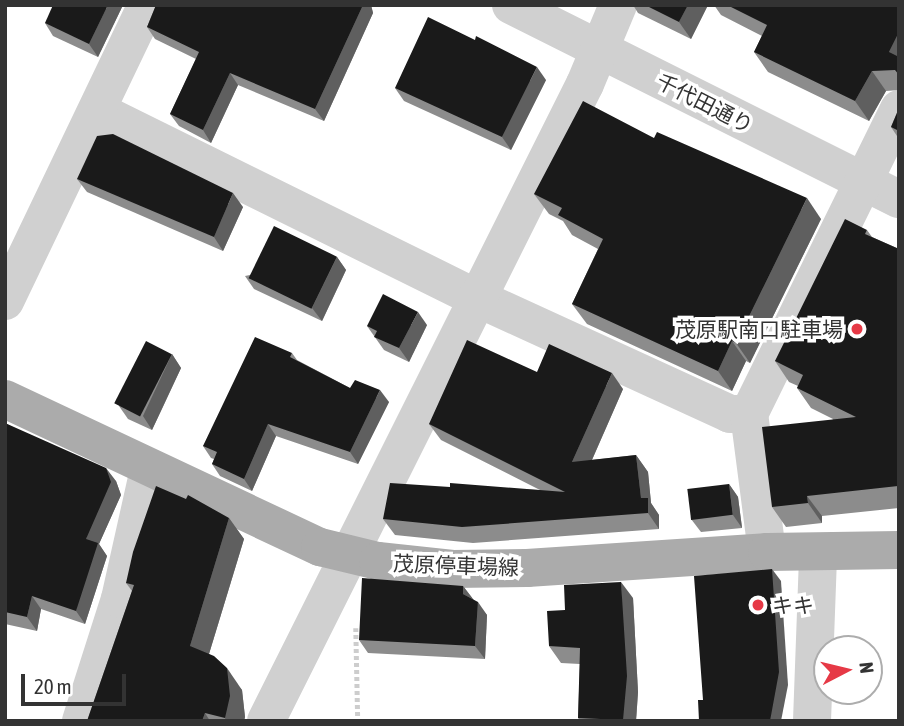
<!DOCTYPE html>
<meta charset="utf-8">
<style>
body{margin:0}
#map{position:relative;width:904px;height:726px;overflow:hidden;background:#fff;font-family:"Asap Condensed","Noto Sans JP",sans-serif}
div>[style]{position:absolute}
.path>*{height:4.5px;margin-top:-2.25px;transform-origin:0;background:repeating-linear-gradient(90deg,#cdcdcd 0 3.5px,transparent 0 7px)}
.minor>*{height:38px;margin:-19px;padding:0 19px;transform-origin:19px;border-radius:19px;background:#d0d0d0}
.major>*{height:38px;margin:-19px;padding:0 19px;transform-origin:19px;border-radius:19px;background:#ababab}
.wall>*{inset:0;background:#8c8c8c}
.shaded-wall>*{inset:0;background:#5f5f5f}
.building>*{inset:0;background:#1a1a1a;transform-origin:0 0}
.dots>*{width:19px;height:19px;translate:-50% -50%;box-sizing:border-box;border:4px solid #fff;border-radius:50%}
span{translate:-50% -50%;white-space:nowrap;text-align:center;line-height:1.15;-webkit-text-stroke:7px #fff;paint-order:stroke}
.street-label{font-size:21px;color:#333}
.poi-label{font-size:21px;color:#333}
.right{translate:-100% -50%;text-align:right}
.left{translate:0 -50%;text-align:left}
.frame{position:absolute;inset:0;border:7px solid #333;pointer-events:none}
.north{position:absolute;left:813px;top:635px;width:70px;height:70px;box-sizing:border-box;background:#fff;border:2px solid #adadad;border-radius:50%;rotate:83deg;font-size:19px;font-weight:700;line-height:28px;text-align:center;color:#333}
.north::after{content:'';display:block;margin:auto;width:24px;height:32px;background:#e63946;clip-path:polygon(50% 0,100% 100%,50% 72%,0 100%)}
.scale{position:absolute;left:21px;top:674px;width:105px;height:32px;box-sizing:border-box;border:4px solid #333;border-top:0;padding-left:9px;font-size:21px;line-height:24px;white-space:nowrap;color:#333;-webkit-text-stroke:5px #fff;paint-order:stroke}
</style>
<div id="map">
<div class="path">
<i style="left:356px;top:628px;width:93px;rotate:88.8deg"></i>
</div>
<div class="minor">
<i style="left:511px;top:5px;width:434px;rotate:26.6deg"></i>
<i style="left:98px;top:111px;width:423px;rotate:26.3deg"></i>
<i style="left:477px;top:298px;width:278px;rotate:24.6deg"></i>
<i style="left:730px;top:414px;width:19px"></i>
<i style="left:5px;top:301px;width:328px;rotate:-64.4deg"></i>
<i style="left:767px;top:552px;width:139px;rotate:-97.4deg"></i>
<i style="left:749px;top:414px;width:340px;rotate:-63.8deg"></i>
<i style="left:81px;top:721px;width:128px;rotate:-72.3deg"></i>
<i style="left:120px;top:599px;width:133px;rotate:-77.4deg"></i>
<i style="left:266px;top:721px;width:712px;rotate:-63.4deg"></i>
<i style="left:585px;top:84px;width:86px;rotate:-67.3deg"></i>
<i style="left:812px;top:721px;width:167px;rotate:-87.9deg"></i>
</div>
<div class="major">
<i style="left:5px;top:399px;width:348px;rotate:25.2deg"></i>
<i style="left:320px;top:547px;width:60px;rotate:13.6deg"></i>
<i style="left:378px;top:561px;width:75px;rotate:6.1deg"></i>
<i style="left:453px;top:569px;width:74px;rotate:-0.8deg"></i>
<i style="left:527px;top:568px;width:241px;rotate:-3.8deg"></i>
<i style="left:767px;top:552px;width:132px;rotate:-0.9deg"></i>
</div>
<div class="wall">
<i style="clip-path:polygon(123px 5px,98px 57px,53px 36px,45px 23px)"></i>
<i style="clip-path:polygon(156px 5px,371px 5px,373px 13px,324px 121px,238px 85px,211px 143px,179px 126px,170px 114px,196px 59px,155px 39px,147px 27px)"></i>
<i style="clip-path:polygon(633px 5px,706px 5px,707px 7px,691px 39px,638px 13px)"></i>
<i style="clip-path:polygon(714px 5px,899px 5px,899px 90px,886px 91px,869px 121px,768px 72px,754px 52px,762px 36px,721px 15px)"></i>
<i style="clip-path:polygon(546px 80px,511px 150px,404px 101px,395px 88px)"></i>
<i style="clip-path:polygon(899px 108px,899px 139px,891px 127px)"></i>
<i style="clip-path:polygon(654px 138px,821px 219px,750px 363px,746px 361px,732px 391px,587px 324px,572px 304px,598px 249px,572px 235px,563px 221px,549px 214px,534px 194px)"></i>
<i style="clip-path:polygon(77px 179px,243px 207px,223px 251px,87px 192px)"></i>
<i style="clip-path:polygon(867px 230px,872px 237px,899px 249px,899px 508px,822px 516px,822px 523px,786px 527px,772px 507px,833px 419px,811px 408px,797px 388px,798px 386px,789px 382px,775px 361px)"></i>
<i style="clip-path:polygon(337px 257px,346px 270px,322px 321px,254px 289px,245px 276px)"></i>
<i style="clip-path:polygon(427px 325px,409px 362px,384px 350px,367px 326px)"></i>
<i style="clip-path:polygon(292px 353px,297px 360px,350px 388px,389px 402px,358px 464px,276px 436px,252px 491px,220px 476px,212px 464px,214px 459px,211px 458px,203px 446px)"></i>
<i style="clip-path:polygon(172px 354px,181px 368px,152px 430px,128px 419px,119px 406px)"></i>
<i style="clip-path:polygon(537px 372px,623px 389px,592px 460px,636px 455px,648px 472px,651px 503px,659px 515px,659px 529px,473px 543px,395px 535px,383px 519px,450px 487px,540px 490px,441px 440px,429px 424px)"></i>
<i style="clip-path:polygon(5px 423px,116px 481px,121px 495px,99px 544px,107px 556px,85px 624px,41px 609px,37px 631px,5px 624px)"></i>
<i style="clip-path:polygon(729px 484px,738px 497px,742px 528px,701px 532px,691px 519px)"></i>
<i style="clip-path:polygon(229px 518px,244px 539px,209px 654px,242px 690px,245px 717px,244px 721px,87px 721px,132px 591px,126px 583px)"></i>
<i style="clip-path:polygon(463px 586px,473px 599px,487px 615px,485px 659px,368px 653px,359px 640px)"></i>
<i style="clip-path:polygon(633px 598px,638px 692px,636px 721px,580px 721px,578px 718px,580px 664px,561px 663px,549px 646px,565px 610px)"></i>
</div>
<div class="shaded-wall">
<i style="clip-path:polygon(108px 5px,123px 5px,98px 57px,89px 44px)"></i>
<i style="clip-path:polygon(363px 5px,371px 5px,373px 13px,324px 121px,315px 109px)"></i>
<i style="clip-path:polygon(688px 5px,706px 5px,707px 7px,691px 39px,679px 22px)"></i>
<i style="clip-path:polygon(899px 32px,899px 66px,889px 52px)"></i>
<i style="clip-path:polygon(537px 67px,546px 80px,511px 150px,502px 137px)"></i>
<i style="clip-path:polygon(872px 71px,886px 91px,869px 121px,855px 101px)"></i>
<i style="clip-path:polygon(230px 73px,238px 85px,211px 143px,203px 130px)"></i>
<i style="clip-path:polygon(233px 193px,243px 207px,223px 251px,214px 237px)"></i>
<i style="clip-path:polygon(807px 198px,821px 219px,750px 363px,736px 343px)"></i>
<i style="clip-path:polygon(337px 257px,346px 270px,322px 321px,312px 308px)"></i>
<i style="clip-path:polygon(418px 312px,427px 325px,409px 362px,399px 348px)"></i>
<i style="clip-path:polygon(732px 341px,746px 361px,732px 391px,718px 371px)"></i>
<i style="clip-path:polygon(172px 354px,181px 368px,152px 430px,143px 416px)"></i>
<i style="clip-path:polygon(612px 373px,623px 389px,584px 478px,572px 462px)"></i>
<i style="clip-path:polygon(380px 390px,389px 402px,358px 464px,350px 452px)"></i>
<i style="clip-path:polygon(268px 424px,276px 436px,252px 491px,244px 479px)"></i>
<i style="clip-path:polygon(636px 455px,648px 472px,651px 503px,659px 515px,659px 529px,648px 513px,641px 498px)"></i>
<i style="clip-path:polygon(106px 468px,116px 481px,121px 495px,99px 544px,107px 556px,85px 624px,76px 611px,86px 539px)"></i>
<i style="clip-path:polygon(729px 484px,738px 497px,742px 528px,733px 515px)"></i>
<i style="clip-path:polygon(807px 496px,822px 516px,822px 523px,808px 503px)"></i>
<i style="clip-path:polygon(229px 518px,244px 539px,205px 667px,190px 646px)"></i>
<i style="clip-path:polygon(772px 569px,781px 581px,788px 685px,781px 721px,770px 721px)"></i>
<i style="clip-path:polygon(621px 582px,633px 598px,638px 692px,636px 721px,623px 720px)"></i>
<i style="clip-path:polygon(463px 586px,473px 599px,463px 594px)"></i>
<i style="clip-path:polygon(32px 596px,41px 609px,37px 631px,27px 617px)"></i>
<i style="clip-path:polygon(478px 602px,487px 615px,485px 659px,475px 646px)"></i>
<i style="clip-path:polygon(227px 668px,242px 690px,245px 717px,244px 721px,226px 721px,225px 718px)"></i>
<i style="clip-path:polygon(205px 713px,210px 721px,202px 721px)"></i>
</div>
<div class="building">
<i style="clip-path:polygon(53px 5px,108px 5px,89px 44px,45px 23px)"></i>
<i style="clip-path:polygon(156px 5px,363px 5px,315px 109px,230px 73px,203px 130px,170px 114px,199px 52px,147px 27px)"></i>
<i style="clip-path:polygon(645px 5px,688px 5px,679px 22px)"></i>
<i style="clip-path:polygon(727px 5px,899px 5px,899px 32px,889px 52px,899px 57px,899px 75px,895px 70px,872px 71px,855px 101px,754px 52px,767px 25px)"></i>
<i style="clip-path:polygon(428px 17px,475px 40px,476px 36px,537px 67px,502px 137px,395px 88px)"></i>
<i style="clip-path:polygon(583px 101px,654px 138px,657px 132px,807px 198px,736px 343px,732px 341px,718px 371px,572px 304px,603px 239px,558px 215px,562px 208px,534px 194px)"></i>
<i style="clip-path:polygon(899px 108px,899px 131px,891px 127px)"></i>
<i style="clip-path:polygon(113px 134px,233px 193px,214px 237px,77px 179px,97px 136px)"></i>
<i style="clip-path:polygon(845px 219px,867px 230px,865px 234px,899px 249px,899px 484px,898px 486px,807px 496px,808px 503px,772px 507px,762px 427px,856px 417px,797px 388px,803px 375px,775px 361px)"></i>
<i style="left:274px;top:226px;width:70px;height:58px;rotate:26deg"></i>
<i style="clip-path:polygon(383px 294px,418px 312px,399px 348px,374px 337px,377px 331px,367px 326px)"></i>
<i style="clip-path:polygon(255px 337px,292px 353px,290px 357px,350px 388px,355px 380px,380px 390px,350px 452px,268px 424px,244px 479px,212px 464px,217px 452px,203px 446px)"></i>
<i style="clip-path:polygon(467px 340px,537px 372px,549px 344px,612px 373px,572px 462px,636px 455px,641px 498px,648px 498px,648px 513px,462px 527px,383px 519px,390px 483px,450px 487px,450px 483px,565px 492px,429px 424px)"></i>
<i style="left:146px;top:341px;width:29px;height:70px;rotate:27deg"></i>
<i style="clip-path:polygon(5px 423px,106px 468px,111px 482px,86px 539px,98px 543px,76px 611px,32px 596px,27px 617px,5px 612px)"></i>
<i style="left:729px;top:484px;width:31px;height:42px;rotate:83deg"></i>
<i style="clip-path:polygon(156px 486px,186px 499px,188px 495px,229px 518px,190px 646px,214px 656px,227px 668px,230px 696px,225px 718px,205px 713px,202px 721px,87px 721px,134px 585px,126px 583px,133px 552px)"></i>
<i style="clip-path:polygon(772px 569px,779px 672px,770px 721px,699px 721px,698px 700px,703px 700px,694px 576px)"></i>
<i style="clip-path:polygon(362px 578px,463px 586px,463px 594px,478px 602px,475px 646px,359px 640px)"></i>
<i style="clip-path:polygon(621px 582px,627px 676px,623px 720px,578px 718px,580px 648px,549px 646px,547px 611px,565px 610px,564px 585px)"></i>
</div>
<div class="dots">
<i style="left:857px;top:329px;background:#e63946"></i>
<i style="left:758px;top:605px;background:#e63946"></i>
</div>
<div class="street-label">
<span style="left:705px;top:103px;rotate:27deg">千代田通り</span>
<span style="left:456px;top:565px;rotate:2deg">茂原停車場線</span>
</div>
<div class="poi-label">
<span class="right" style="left:843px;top:329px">茂原駅南口駐車場</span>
<span class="left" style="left:772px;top:605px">キキ</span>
</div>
<div class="frame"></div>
<div class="north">N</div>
<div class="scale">20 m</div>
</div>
